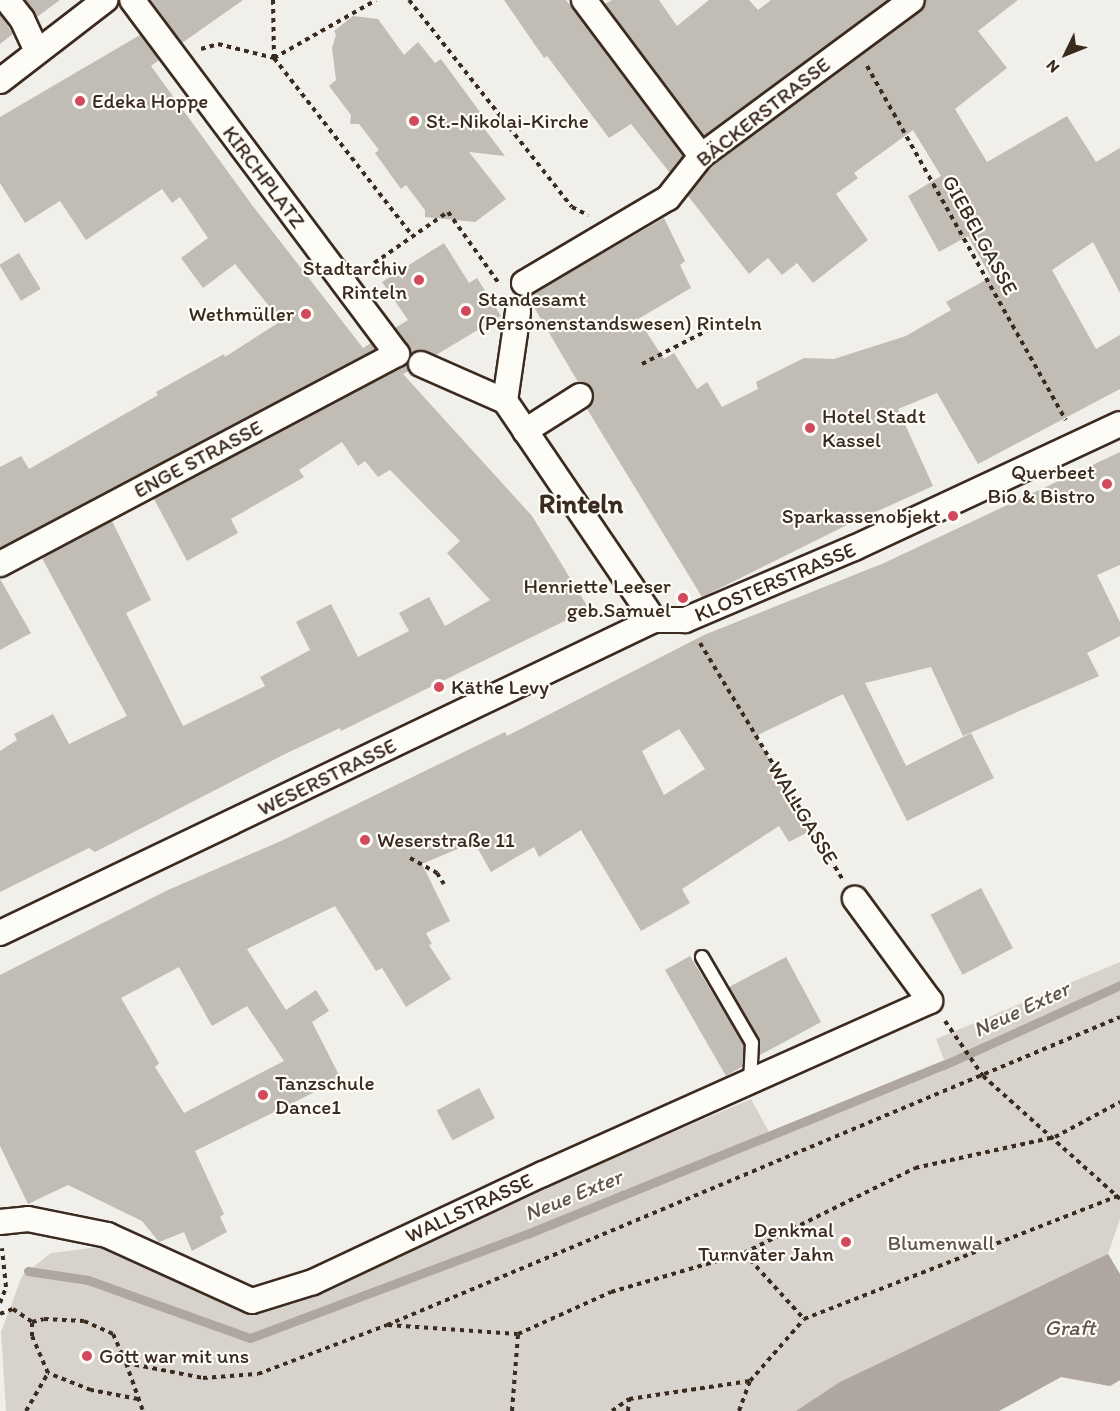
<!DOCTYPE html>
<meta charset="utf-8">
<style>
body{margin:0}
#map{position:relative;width:1120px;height:1411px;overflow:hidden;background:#f1efea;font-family:Itim,sans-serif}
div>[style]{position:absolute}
.green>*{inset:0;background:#d7d2cc}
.water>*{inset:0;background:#aea69f}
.stream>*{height:9px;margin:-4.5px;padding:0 4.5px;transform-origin:4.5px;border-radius:4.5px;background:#aea69f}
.building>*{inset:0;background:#c1bcb4;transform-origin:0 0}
.path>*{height:4px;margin-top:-2px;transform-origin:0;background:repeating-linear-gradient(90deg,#3b2a1e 0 4.5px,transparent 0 9px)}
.roads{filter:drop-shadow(2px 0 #3b2a1e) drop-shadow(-2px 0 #3b2a1e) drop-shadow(0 2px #3b2a1e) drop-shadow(0 -2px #3b2a1e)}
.lane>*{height:12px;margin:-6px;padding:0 6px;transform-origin:6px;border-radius:6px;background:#fdfcf7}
.street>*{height:24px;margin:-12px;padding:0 12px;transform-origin:12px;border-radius:12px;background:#fdfcf7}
.dots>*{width:16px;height:16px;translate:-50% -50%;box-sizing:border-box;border:3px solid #fdfcf7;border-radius:50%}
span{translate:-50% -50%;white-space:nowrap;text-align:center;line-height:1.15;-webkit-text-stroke:4.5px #fdfcf7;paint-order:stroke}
.poi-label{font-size:21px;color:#3b2a1e}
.left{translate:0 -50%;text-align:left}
.right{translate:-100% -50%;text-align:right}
.street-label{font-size:21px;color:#3b2a1e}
.park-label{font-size:21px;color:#62544a}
.water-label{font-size:22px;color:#63554b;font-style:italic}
.district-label{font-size:27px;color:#3b2a1e;font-weight:700}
.north{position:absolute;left:1036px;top:24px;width:60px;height:60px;-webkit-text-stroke:4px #fdfcf7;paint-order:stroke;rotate:227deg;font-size:16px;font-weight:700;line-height:24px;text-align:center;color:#3b2a1e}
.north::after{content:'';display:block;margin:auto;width:21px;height:27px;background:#3b2a1e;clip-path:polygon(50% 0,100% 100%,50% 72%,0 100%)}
</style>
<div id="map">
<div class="green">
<i style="clip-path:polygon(1120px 962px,1120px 1219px,1108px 1254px,1120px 1274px,1120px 1380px,1110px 1386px,1061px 1377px,999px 1411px,6px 1411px,1px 1332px,22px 1276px,51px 1253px,115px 1245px,242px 1311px,300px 1299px,498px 1207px,751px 1099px,769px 1132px,944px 1060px,936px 1039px)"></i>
</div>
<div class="water">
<i style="clip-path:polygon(1108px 1254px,1120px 1274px,1120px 1380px,1110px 1386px,1061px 1377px,999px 1411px,796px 1411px,840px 1382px)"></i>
</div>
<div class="stream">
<i style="left:28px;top:1271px;width:61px;rotate:8.5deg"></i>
<i style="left:88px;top:1280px;width:172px;rotate:19.7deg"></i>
<i style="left:250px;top:1338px;width:296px;rotate:-20.6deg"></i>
<i style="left:527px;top:1234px;width:450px;rotate:-22.1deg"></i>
<i style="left:944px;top:1065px;width:193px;rotate:-24.4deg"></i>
</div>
<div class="building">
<i style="clip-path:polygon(25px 0,60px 0,37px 17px)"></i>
<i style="clip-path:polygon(151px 0,243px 0,182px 43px)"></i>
<i style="clip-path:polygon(504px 0,566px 0,683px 156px,670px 173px,631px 124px,609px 138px,547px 56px,544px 58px)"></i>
<i style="clip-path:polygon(612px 0,659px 0,677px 26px,709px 0,749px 0,758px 10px,771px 0,888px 0,704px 136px,605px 4px)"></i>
<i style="clip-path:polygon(926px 0,1018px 0,978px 31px,1007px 68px,955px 109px,987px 162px,1067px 116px,1096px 162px,1120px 148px,1120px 293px,1093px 242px,1052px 270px,1096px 349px,1120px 335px,1120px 389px,978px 464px,937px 393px,898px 409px,933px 486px,849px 524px,702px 597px,587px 409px,593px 402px,592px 389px,586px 383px,578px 382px,528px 297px,664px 218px,685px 261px,680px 265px,691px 288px,638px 319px,664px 359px,674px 353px,697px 389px,707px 382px,722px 407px,758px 389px,756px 382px,804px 358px,834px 359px,906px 336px,951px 310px,946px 302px,991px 277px,968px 236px,939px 252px,908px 196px,941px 176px,913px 130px,854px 173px,858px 178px,836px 194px,868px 240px,813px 283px,797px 263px,782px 275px,768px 258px,749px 274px,688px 196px,711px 166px,920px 11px)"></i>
<i style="clip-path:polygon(0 14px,13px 34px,0 44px)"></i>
<i style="clip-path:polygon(353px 16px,378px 19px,404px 55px,418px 42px,435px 63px,441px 59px,488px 123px,483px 127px,505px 156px,469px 152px,506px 199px,475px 222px,425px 217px,425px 210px,406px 185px,401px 189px,375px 153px,379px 150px,359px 124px,350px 124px,351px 115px,329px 86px,336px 80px,332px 48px,336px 35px,334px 31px)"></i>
<i style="clip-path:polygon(140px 35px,159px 60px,151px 66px,252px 205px,363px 348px,371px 343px,376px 349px,0 548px,0 467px,21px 456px,29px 469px,158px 395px,156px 392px,224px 354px,225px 357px,281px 321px,235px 264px,203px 288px,181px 258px,208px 238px,180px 197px,172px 203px,162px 189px,86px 240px,60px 201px,25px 223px,0 183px,0 117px)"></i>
<i style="clip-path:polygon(444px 243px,469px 283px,477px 278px,501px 316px,436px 355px,420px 350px,411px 354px,408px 345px,395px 328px,408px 320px,382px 282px)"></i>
<i style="left:19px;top:253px;width:42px;height:23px;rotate:59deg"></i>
<i style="clip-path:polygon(407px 363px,409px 371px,403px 374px,532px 516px,589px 609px,341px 731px,340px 728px,285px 754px,95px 852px,89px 848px,0 892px,0 751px,17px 740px,14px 734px,53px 714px,69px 744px,127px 716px,42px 558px,112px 521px,151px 600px,126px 613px,183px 726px,265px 686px,260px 677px,310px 650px,296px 622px,331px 604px,358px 657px,409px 631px,399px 613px,429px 597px,445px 626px,490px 600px,447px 553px,460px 541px,390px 470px,378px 477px,365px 461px,358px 466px,342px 442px,299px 470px,304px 477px,231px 519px,238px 533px,187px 561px,154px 499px)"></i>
<i style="clip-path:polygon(evenodd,1120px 452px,1120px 565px,1097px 575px,1120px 622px,1120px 636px,1087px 653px,1099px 676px,963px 736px,931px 667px,865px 683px,906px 766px,971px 733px,994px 778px,907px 821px,843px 694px,756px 736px,810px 831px,789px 842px,779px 826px,682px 889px,690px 903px,641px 931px,581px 830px,539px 857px,534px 847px,491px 872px,474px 842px,422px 864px,450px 921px,426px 933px,432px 944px,429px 945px,451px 979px,406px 1007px,382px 968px,376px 971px,335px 906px,247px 949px,286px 1010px,316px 990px,329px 1011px,312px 1022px,341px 1079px,195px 1151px,224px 1214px,220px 1217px,227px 1232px,192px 1251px,184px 1232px,159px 1242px,142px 1221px,68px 1185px,28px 1204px,0 1146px,0 975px,168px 890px,281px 841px,505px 732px,507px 736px,704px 635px,884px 563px,1120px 452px,679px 729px,705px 769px,664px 795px,642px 751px,679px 729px,1120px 452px,179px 967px,212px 1026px,247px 1006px,284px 1061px,184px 1113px,155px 1067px,159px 1063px,121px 998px,179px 967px)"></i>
<i style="clip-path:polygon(0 579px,31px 633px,0 650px)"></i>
<i style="left:981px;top:888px;width:68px;height:57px;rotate:62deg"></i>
<i style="clip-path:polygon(690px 956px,744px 1045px,743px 1066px,726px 1076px,665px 970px)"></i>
<i style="clip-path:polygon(786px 957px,821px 1022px,760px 1055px,759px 1039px,729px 987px)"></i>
<i style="left:479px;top:1088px;width:34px;height:48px;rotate:62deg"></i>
</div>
<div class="path">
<i style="left:273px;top:0;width:58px;rotate:89deg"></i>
<i style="left:274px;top:58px;width:117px;rotate:-29.6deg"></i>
<i style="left:409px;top:0;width:263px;rotate:51.8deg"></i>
<i style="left:572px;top:207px;width:18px;rotate:27deg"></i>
<i style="left:201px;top:49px;width:18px;rotate:-16deg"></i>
<i style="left:218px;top:44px;width:58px;rotate:14deg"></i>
<i style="left:274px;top:58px;width:224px;rotate:52.1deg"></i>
<i style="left:867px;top:66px;width:406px;rotate:60.7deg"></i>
<i style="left:367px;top:268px;width:98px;rotate:-34.7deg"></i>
<i style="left:448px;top:212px;width:86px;rotate:54.5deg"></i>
<i style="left:642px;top:364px;width:76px;rotate:-27.2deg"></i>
<i style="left:700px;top:643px;width:275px;rotate:58.9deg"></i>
<i style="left:410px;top:858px;width:31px;rotate:29deg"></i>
<i style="left:437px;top:873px;width:13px;rotate:58deg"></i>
<i style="left:945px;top:1021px;width:67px;rotate:55.4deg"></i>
<i style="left:983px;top:1076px;width:184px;rotate:41.9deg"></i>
<i style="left:744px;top:1253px;width:89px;rotate:47.7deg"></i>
<i style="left:0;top:1303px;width:17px;rotate:-69deg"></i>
<i style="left:6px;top:1287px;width:39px;rotate:-96deg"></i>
<i style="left:0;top:1314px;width:14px;rotate:-21deg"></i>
<i style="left:13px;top:1309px;width:23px;rotate:34deg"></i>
<i style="left:388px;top:1325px;width:130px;rotate:4deg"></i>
<i style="left:518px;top:1334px;width:102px;rotate:-24.3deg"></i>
<i style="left:611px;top:1292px;width:139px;rotate:-16.3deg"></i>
<i style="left:744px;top:1253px;width:191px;rotate:-26.4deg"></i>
<i style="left:915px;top:1168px;width:143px;rotate:-12.5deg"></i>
<i style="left:1055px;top:1137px;width:74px;rotate:-28.3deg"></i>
<i style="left:126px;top:1363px;width:78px;rotate:11deg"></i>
<i style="left:203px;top:1378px;width:55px;rotate:-4.2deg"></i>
<i style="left:258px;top:1374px;width:138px;rotate:-20.8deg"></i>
<i style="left:387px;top:1325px;width:795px;rotate:-22.79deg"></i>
<i style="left:138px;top:1399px;width:48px;rotate:-169.2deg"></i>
<i style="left:91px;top:1390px;width:46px;rotate:-158.4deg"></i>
<i style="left:48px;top:1373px;width:40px;rotate:-113.4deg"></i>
<i style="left:32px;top:1336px;width:14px;rotate:-90deg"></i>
<i style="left:32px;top:1322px;width:12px;rotate:-14deg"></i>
<i style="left:44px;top:1319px;width:40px;rotate:2.9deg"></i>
<i style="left:84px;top:1321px;width:32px;rotate:24deg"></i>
<i style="left:113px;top:1334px;width:32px;rotate:66deg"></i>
<i style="left:126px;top:1363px;width:51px;rotate:70.5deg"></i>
<i style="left:26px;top:1411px;width:44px;rotate:-59.9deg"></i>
<i style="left:512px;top:1411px;width:77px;rotate:-85.5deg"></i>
<i style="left:612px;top:1411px;width:21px;rotate:-35deg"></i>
<i style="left:629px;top:1399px;width:122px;rotate:-8.5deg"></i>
<i style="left:750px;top:1381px;width:82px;rotate:-48.9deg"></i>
<i style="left:804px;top:1319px;width:339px;rotate:-21.4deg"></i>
<i style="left:628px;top:1411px;width:11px;rotate:-85deg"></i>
<i style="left:739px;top:1411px;width:32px;rotate:-70deg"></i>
</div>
<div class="roads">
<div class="lane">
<i style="left:702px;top:957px;width:99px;rotate:59.8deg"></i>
<i style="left:752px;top:1043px;width:40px;rotate:92.9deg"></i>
</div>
<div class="street">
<i style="left:7px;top:0;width:24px;rotate:52deg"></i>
<i style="left:22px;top:19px;width:35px;rotate:65deg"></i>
<i style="left:584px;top:0;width:195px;rotate:53.1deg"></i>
<i style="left:0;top:81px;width:133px;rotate:-37.6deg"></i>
<i style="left:524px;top:283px;width:167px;rotate:-30.6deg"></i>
<i style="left:668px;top:198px;width:53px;rotate:-51.8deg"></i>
<i style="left:701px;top:156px;width:262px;rotate:-36.5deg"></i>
<i style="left:421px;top:364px;width:92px;rotate:23.8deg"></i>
<i style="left:505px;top:401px;width:265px;rotate:55.8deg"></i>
<i style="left:505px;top:401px;width:90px;rotate:-81.7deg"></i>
<i style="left:525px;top:431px;width:65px;rotate:-32.5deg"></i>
<i style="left:0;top:564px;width:449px;rotate:-27.9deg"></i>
<i style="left:397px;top:354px;width:442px;rotate:-126.8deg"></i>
<i style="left:0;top:933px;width:725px;rotate:-25.58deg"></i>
<i style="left:654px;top:620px;width:31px"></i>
<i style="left:685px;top:620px;width:184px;rotate:-23.1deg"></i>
<i style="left:854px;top:548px;width:293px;rotate:-25deg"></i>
<i style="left:0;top:1222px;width:28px;rotate:-6deg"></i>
<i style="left:28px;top:1219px;width:81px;rotate:11.4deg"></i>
<i style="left:107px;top:1235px;width:159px;rotate:24.5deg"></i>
<i style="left:252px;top:1301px;width:64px;rotate:-17.3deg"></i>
<i style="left:313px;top:1282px;width:254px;rotate:-25.2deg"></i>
<i style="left:543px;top:1174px;width:424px;rotate:-24.1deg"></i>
<i style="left:930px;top:1001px;width:127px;rotate:-126.3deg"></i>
</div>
</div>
<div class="dots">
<i style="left:80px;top:101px;background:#d1495b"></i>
<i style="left:414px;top:121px;background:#d1495b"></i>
<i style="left:419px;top:280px;background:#d1495b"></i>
<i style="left:466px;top:311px;background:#d1495b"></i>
<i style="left:306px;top:314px;background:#d1495b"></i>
<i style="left:810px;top:428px;background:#d1495b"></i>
<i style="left:1107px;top:484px;background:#d1495b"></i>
<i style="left:953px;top:516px;background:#d1495b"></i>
<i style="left:683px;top:598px;background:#d1495b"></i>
<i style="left:439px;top:687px;background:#d1495b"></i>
<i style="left:365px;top:840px;background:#d1495b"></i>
<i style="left:263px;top:1095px;background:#d1495b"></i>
<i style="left:846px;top:1242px;background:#d1495b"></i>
<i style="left:87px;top:1356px;background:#d1495b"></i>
</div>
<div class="poi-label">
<span class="left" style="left:92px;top:101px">Edeka Hoppe</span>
<span class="left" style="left:426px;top:121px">St.-Nikolai-Kirche</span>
<span class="right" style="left:407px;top:280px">Stadtarchiv<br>Rinteln</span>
<span class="left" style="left:478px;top:311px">Standesamt<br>(Personenstandswesen) Rinteln</span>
<span class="right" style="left:294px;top:314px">Wethmüller</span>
<span class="left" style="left:822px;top:428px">Hotel Stadt<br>Kassel</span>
<span class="right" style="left:1095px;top:484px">Querbeet<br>Bio &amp; Bistro</span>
<span class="right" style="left:941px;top:516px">Sparkassenobjekt</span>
<span class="right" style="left:671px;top:598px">Henriette Leeser<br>geb.Samuel</span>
<span class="left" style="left:451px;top:687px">Käthe Levy</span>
<span class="left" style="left:377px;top:840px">Weserstraße 11</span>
<span class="left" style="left:275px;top:1095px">Tanzschule<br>Dance1</span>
<span class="right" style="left:834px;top:1242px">Denkmal<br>Turnvater Jahn</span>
<span class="left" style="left:99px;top:1356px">Gott war mit uns</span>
</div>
<div class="street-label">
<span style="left:763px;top:112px;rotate:-38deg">BÄCKERSTRASSE</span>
<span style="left:264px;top:177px;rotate:53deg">KIRCHPLATZ</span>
<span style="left:980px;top:235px;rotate:61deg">GIEBELGASSE</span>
<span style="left:198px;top:459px;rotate:-28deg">ENGE STRASSE</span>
<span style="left:775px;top:582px;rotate:-23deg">KLOSTERSTRASSE</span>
<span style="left:327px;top:777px;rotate:-26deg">WESERSTRASSE</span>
<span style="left:803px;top:813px;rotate:59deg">WALLGASSE</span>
<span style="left:469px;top:1208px;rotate:-25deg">WALLSTRASSE</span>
</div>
<div class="park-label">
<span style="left:941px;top:1243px">Blumenwall</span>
</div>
<div class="water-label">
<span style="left:1021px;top:1009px;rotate:-25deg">Neue Exter</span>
<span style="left:573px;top:1195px;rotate:-22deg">Neue Exter</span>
<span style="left:1070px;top:1328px">Graft</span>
</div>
<div class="district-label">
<span style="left:581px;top:504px">Rinteln</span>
</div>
<div class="north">N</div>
</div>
